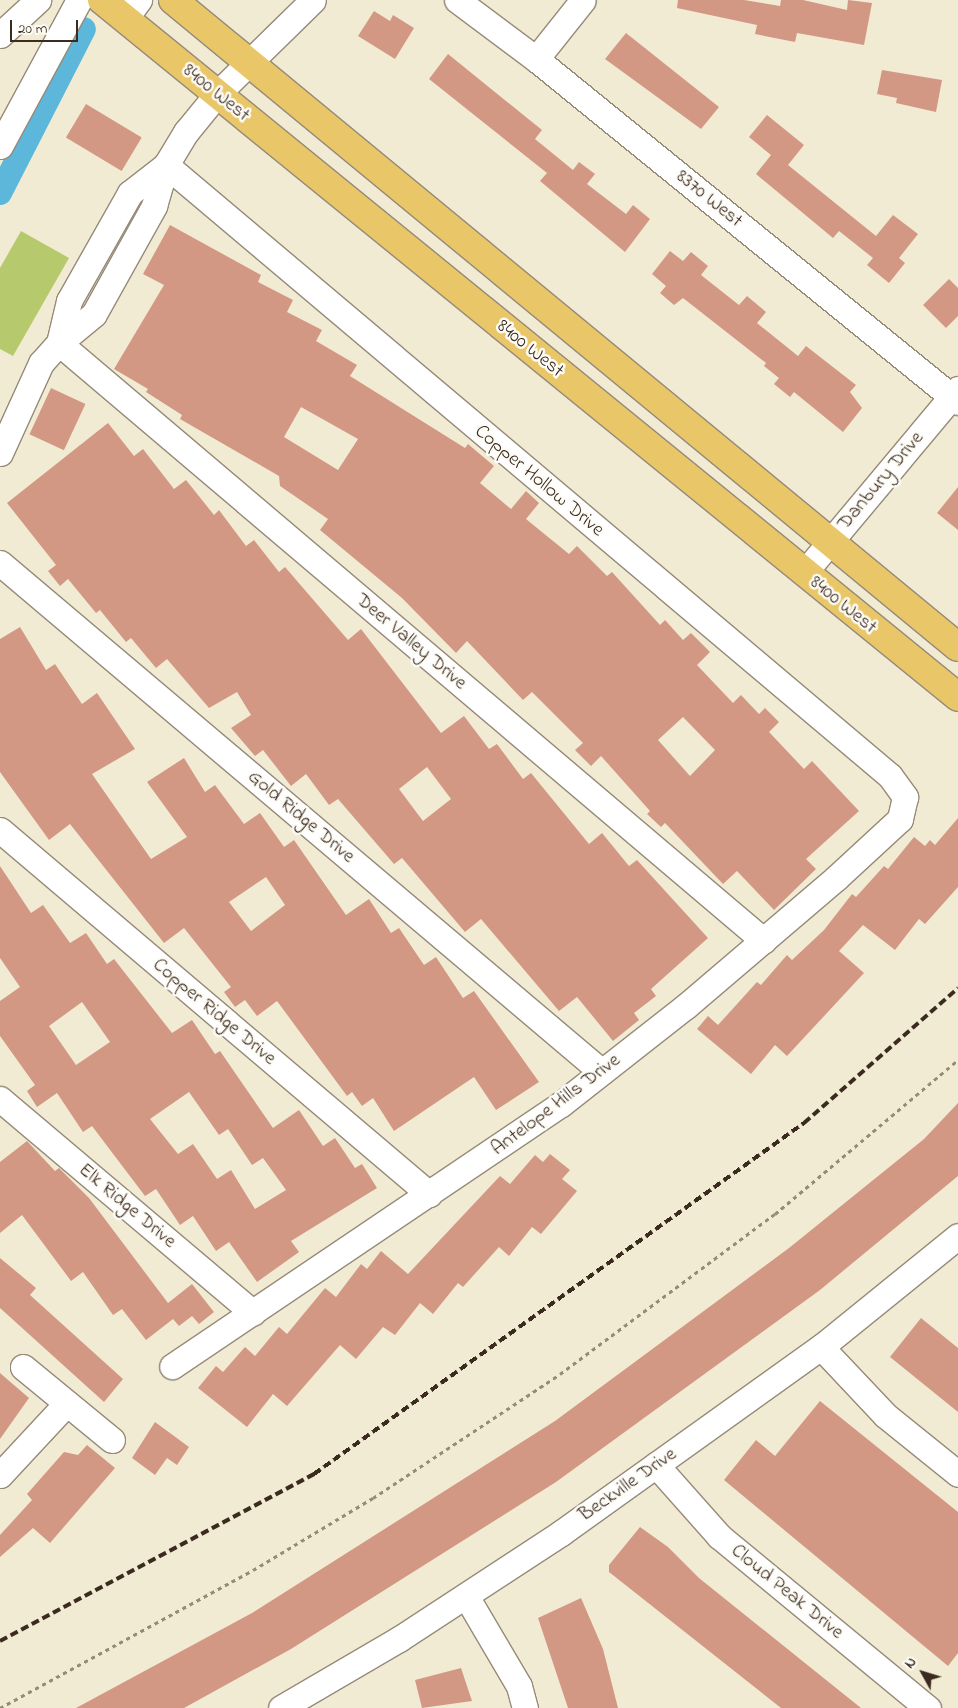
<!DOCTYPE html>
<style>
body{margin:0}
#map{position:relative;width:958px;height:1708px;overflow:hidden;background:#f2ebd4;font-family:"Indie Flower",sans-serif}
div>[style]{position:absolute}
.green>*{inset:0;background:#b6c96c}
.canal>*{height:24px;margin:-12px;padding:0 12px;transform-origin:12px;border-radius:12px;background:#5cb7da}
.building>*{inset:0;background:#d39884;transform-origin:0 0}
.path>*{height:3px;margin-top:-1.5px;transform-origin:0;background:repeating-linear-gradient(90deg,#968a79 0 4px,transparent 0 8px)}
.roads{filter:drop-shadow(1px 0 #968a79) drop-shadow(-1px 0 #968a79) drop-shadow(0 1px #968a79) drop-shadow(0 -1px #968a79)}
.minor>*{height:25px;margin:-12.5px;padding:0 12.5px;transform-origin:12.5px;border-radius:12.5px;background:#fff}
.major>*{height:28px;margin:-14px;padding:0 14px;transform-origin:14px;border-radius:14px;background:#e9c769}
.rail>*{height:4px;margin-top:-2px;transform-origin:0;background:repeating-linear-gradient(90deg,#3b2a1e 0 8px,transparent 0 12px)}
span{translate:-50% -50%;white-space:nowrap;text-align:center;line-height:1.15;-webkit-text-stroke:5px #fdfcf7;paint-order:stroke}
.street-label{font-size:20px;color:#3b2a1e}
.north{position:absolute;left:898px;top:1648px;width:50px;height:50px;-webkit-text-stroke:4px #fdfcf7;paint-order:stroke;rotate:309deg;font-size:14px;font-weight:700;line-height:20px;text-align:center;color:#3b2a1e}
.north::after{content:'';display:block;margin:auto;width:18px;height:22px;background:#3b2a1e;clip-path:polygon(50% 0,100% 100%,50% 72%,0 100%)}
.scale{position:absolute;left:10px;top:20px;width:68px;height:22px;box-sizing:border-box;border:2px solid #3b2a1e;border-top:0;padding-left:6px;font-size:15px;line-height:18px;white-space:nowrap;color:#3b2a1e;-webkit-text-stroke:4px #fdfcf7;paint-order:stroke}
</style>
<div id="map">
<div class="green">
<i style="clip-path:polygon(21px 231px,69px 258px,13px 356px,0 349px,0 268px)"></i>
</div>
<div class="canal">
<i style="left:0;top:193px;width:184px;rotate:-62.9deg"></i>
</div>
<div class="building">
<i style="clip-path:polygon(678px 0,744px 0,780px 6px,781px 0,803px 0,847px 10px,848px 0,872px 3px,864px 45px,797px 33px,795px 42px,755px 34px,757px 25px,677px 8px)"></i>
<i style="clip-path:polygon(374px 11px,390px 21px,393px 15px,414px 28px,395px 59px,358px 36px)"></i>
<i style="clip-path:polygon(626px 33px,719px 107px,701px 129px,605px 59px)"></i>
<i style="clip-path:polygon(448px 54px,542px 130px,535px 139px,573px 170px,579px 162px,595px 174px,587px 184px,626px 214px,633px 205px,650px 219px,625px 252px,540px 181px,547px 173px,429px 79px)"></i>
<i style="clip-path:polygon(882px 70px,942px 80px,936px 112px,896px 103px,897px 98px,877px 94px)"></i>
<i style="left:86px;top:104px;width:65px;height:39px;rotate:31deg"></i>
<i style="clip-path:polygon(767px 115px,804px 145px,788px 165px,876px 236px,893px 215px,918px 234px,899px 258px,905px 263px,889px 283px,867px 265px,873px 258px,839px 231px,833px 238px,756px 174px,771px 155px,749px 137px)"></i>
<i style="clip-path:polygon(evenodd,170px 225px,261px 275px,258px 282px,293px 300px,287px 312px,322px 330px,316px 341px,357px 365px,350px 376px,465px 448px,468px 444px,494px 466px,480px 483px,511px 509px,526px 491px,539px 503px,526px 519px,569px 554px,577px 546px,607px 576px,612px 572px,660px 625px,665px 620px,683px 640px,691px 633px,710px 652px,697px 665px,733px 703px,741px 695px,759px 714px,765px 708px,779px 722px,769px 732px,804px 769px,812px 761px,859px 811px,806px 859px,816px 869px,774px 910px,737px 871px,723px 884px,665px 823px,661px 827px,647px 814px,650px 811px,601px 756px,591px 766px,575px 750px,583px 743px,532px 692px,523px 700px,467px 641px,456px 653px,402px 598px,320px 530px,328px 519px,280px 486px,279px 476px,180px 419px,182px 415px,146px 392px,148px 389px,114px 369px,164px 285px,143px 274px,170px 225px,301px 407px,358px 439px,338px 470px,284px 437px,301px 407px,170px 225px,683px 717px,715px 750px,690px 776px,658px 740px,683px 717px)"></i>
<i style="clip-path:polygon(670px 251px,683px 261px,691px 252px,708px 266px,701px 275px,739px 305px,747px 296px,766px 312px,757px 323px,798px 356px,806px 346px,856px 385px,850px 392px,862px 408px,843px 432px,794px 392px,790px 397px,774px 384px,779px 378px,764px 366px,766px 363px,683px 298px,674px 305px,660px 293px,666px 286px,652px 274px)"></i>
<i style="clip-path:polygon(949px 279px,958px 288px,958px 316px,946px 328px,923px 305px)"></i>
<i style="left:51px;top:388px;width:38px;height:51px;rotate:25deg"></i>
<i style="clip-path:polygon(evenodd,108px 423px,134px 456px,143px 449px,174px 489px,186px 480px,214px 515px,219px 510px,246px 546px,254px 540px,279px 572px,285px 567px,348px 640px,361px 629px,441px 733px,464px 716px,489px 749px,497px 744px,523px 779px,531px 773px,589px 844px,602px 833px,629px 866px,637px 860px,708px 938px,651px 989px,656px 996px,634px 1013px,639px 1020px,613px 1041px,577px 997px,559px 1011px,481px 919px,465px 932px,402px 858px,394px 864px,338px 799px,329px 805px,306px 774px,291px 786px,263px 750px,255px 756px,231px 728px,251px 715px,237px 692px,209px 708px,167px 659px,156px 668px,131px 638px,126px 642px,100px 610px,96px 613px,68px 579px,60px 586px,48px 571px,56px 565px,7px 503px,108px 423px,427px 767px,451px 799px,423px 821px,399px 789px,427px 767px)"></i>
<i style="clip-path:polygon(958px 487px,958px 530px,937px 513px)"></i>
<i style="clip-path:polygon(evenodd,20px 627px,46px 670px,55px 664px,82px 704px,97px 693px,135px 749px,92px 774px,151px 859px,187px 837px,147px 782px,184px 758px,205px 792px,215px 785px,244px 824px,260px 813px,284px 847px,294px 840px,346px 915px,369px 899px,391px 933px,399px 928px,424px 965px,436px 957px,463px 998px,474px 991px,539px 1082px,496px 1110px,474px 1077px,394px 1131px,373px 1098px,362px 1106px,352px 1092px,347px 1096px,277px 1001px,257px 1016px,245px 1000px,235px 1007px,224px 992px,231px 987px,184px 928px,164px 943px,70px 824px,49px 840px,0 772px,0 639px,20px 627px,266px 877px,285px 905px,251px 931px,229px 902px,266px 877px)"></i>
<i style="clip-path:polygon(958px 818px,958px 887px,925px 924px,919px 919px,895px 950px,863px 925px,839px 951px,864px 973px,787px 1056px,775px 1045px,751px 1074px,697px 1029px,708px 1016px,718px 1025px,757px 982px,761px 985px,787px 955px,792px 960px,824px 930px,852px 894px,856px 897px,884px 866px,888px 869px,914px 837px,925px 846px,930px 840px,935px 845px)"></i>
<i style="clip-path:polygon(evenodd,0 866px,31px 913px,43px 905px,70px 943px,86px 933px,107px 964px,114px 959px,172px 1033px,192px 1020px,215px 1054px,220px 1051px,273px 1128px,299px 1110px,323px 1146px,335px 1138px,355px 1168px,362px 1164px,377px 1188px,291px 1241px,299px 1252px,257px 1282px,229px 1242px,216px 1251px,193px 1216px,180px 1225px,156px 1189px,145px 1196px,92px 1126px,83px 1132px,57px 1093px,37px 1107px,27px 1091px,35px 1085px,0 1036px,0 1001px,20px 987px,0 958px,0 866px,82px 1002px,110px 1042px,76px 1065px,49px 1026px,82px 1002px,0 866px,189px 1092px,219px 1135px,228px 1129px,252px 1165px,263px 1158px,286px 1190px,255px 1209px,231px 1170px,217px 1179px,193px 1144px,178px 1154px,150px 1119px,189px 1092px)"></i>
<i style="clip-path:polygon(958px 1103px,958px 1176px,820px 1290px,556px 1482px,291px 1649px,184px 1708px,76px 1708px,252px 1613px,555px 1421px,789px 1248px,924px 1139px)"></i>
<i style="clip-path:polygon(27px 1141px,55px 1171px,59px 1168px,89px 1198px,168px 1303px,192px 1284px,214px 1312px,199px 1324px,192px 1316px,179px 1326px,173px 1319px,146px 1340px,122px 1309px,113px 1315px,83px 1272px,71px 1281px,22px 1215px,0 1233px,0 1162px)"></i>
<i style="clip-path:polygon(550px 1154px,570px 1170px,562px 1179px,577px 1191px,541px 1234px,532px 1227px,509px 1256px,499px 1247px,463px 1287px,458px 1283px,433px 1314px,420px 1303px,395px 1335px,383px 1327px,356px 1359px,340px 1345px,287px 1406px,273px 1394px,247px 1427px,198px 1388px,216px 1366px,223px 1372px,245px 1347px,255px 1356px,279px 1327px,287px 1334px,325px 1288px,336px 1297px,361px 1264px,367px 1269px,381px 1251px,408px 1274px,500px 1176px,510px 1184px,535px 1155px,543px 1162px)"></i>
<i style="clip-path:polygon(0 1258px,36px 1288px,30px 1295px,123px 1379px,104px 1402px,0 1308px)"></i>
<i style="clip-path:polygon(921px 1318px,958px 1348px,958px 1412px,890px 1357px)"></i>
<i style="clip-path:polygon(0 1373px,29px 1398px,0 1439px)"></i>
<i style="clip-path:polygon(820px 1401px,958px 1512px,958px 1653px,948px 1666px,724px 1480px,756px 1440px,775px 1456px)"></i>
<i style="clip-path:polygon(155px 1422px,189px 1447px,177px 1465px,167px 1458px,155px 1475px,132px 1458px)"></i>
<i style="clip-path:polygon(87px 1445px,115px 1468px,50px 1543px,33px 1528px,0 1557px,0 1535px,32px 1500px,27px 1494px,64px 1452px,78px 1455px)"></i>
<i style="clip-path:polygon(640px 1527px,668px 1547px,699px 1578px,861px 1708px,781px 1708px,609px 1572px,609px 1565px)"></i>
<i style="clip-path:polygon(581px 1598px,603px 1649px,618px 1708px,568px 1708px,538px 1618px)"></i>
<i style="clip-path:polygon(461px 1668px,472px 1701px,422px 1708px,415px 1680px)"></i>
</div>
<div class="path">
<i style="left:0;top:1708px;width:288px;rotate:-28.6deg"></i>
<i style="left:253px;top:1570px;width:140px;rotate:-31deg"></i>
<i style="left:373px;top:1498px;width:224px;rotate:-33.5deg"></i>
<i style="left:560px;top:1374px;width:268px;rotate:-36.7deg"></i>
<i style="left:775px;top:1214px;width:239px;rotate:-40.1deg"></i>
</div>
<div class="roads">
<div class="minor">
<i style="left:457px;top:0;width:99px;rotate:36.8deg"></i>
<i style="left:536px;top:59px;width:544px;rotate:39.1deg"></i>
<i style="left:125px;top:19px;width:24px;rotate:-54deg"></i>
<i style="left:0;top:35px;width:52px;rotate:-42.6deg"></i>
<i style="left:536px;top:59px;width:75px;rotate:-51.5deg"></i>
<i style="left:0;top:146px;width:166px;rotate:-61.6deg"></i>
<i style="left:166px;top:165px;width:947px;rotate:40.16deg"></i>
<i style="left:890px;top:776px;width:26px;rotate:54deg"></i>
<i style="left:905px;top:797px;width:23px;rotate:103deg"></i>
<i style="left:900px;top:819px;width:87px;rotate:137.3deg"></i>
<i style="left:836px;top:878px;width:197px;rotate:139.5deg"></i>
<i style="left:686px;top:1006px;width:159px;rotate:141.9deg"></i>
<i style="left:561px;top:1104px;width:469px;rotate:146deg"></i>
<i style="left:166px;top:165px;width:46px;rotate:142.1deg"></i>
<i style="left:130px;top:193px;width:124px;rotate:119.5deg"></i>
<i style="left:69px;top:301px;width:43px;rotate:103.4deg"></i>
<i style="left:59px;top:343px;width:45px;rotate:-39.6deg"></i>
<i style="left:94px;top:314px;width:124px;rotate:-60.9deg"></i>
<i style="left:154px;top:206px;width:43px;rotate:-73.7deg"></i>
<i style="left:166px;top:165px;width:39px;rotate:-59deg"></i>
<i style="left:186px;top:132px;width:49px;rotate:-50.8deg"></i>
<i style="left:217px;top:94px;width:134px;rotate:-44.4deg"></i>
<i style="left:0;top:453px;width:99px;rotate:-65.5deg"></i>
<i style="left:41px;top:363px;width:27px;rotate:-48deg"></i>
<i style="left:59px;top:343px;width:924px;rotate:40.31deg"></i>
<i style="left:0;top:563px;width:788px;rotate:40.22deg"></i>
<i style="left:804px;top:573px;width:240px;rotate:-50.1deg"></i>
<i style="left:0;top:830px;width:563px;rotate:40.31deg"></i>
<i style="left:0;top:1099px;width:331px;rotate:40.2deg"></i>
<i style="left:821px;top:1347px;width:93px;rotate:46.7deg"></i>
<i style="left:885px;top:1415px;width:94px;rotate:38.9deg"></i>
<i style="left:23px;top:1367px;width:115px;rotate:39.4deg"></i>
<i style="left:656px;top:1465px;width:95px;rotate:48.4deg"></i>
<i style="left:719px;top:1536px;width:271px;rotate:39.5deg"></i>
<i style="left:0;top:1475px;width:98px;rotate:-47.1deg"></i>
<i style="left:466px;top:1596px;width:104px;rotate:59.5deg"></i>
<i style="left:519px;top:1686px;width:23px;rotate:75deg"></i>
<i style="left:281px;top:1708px;width:137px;rotate:-30.3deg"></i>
<i style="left:399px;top:1639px;width:194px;rotate:-33.2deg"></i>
<i style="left:561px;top:1533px;width:320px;rotate:-35.6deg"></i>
<i style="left:821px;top:1347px;width:176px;rotate:-39deg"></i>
</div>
<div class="major">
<i style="left:102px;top:0;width:1104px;rotate:39.15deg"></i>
<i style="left:173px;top:0;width:1017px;rotate:39.5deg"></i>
</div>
</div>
<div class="rail">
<i style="left:0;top:1641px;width:356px;rotate:-28deg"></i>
<i style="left:314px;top:1474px;width:603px;rotate:-35.62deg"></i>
<i style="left:804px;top:1123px;width:205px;rotate:-41.2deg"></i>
</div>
<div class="street-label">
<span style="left:216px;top:93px;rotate:39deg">8400 West</span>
<span style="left:709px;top:199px;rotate:39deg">8370 West</span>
<span style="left:530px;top:349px;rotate:39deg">8400 West</span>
<span style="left:539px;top:481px;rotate:40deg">Copper Hollow Drive</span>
<span style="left:881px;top:481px;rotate:-50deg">Danbury Drive</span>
<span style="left:843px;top:605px;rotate:39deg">8400 West</span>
<span style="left:411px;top:642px;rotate:40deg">Deer Valley Drive</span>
<span style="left:301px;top:817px;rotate:40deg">Gold Ridge Drive</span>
<span style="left:214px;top:1012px;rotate:40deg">Copper Ridge Drive</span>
<span style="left:556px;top:1105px;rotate:-37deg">Antelope Hills Drive</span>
<span style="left:127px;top:1206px;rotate:40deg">Elk Ridge Drive</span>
<span style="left:628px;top:1485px;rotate:-35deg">Beckville Drive</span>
<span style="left:787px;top:1592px;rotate:39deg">Cloud Peak Drive</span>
</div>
<div class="north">N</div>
<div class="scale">20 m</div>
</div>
